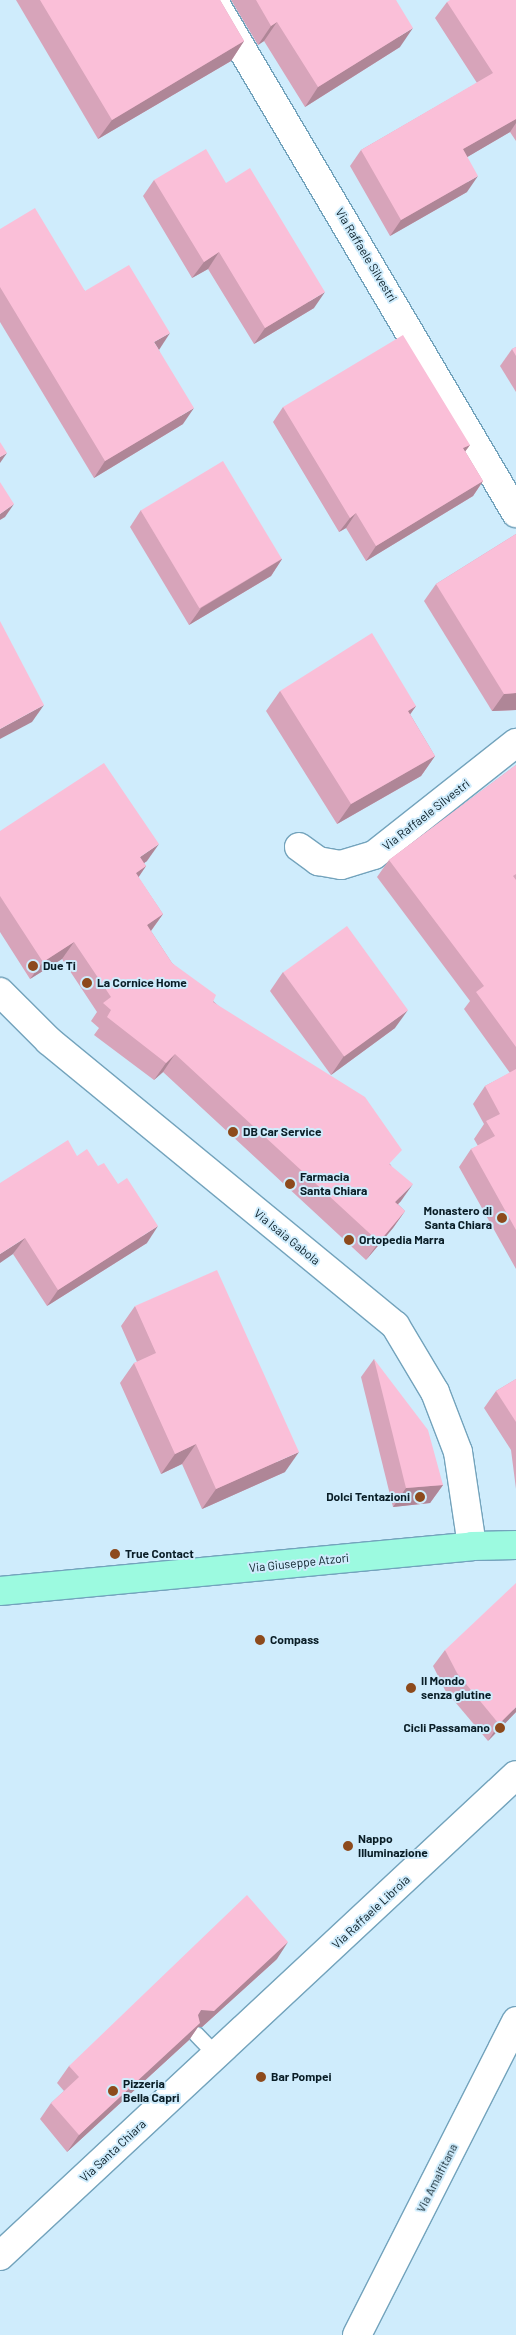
<!DOCTYPE html>
<style>
body{margin:0}
#map{position:relative;width:516px;height:2335px;overflow:hidden;background:#cfecfc;font-family:Barlow,sans-serif}
div>[style]{position:absolute}
.roads{filter:drop-shadow(1px 0 #73a3bc) drop-shadow(-1px 0 #73a3bc) drop-shadow(0 1px #73a3bc) drop-shadow(0 -1px #73a3bc)}
.service>*{height:15px;margin:-7.5px;padding:0 7.5px;transform-origin:7.5px;border-radius:7.5px;background:#fff}
.minor>*{height:28px;margin:-14px;padding:0 14px;transform-origin:14px;border-radius:14px;background:#fff}
.tertiary>*{height:28px;margin:-14px;padding:0 14px;transform-origin:14px;border-radius:14px;background:#fff}
.primary>*{height:28px;margin:-14px;padding:0 14px;transform-origin:14px;border-radius:14px;background:#9cfae0}
.wall>*{inset:0;background:#d7a4ba}
.shaded-wall>*{inset:0;background:#af8697}
.building>*{inset:0;background:#fabfd8;transform-origin:0 0}
.dots>*{width:14px;height:14px;translate:-50% -50%;box-sizing:border-box;border:2px solid #cfecfc;border-radius:50%}
span{translate:-50% -50%;white-space:nowrap;text-align:center;line-height:1.15;-webkit-text-stroke:4px #cfecfc;paint-order:stroke}
.street-label{font-size:12px;color:#091d26}
.poi-label{font-size:12px;color:#091d26;font-weight:700}
.left{translate:0 -50%;text-align:left}
.right{translate:-100% -50%;text-align:right}
</style>
<div id="map">
<div class="roads">
<div class="service">
<i style="left:196px;top:2034px;width:29px;rotate:46deg"></i>
</div>
<div class="minor">
<i style="left:213px;top:0;width:596px;rotate:59.43deg"></i>
<i style="left:299px;top:847px;width:24px;rotate:36deg"></i>
<i style="left:318px;top:861px;width:23px;rotate:10deg"></i>
<i style="left:341px;top:865px;width:34px;rotate:-17deg"></i>
<i style="left:374px;top:855px;width:181px;rotate:-38.3deg"></i>
<i style="left:357px;top:2335px;width:352px;rotate:-63.1deg"></i>
</div>
<div class="tertiary">
<i style="left:0;top:992px;width:69px;rotate:45deg"></i>
<i style="left:49px;top:1041px;width:448px;rotate:39.4deg"></i>
<i style="left:395px;top:1325px;width:78px;rotate:59.2deg"></i>
<i style="left:435px;top:1392px;width:64px;rotate:69deg"></i>
<i style="left:458px;top:1452px;width:95px;rotate:81.5deg"></i>
<i style="left:0;top:2256px;width:705px;rotate:-42.99deg"></i>
</div>
<div class="primary">
<i style="left:0;top:1591px;width:474px;rotate:-5.4deg"></i>
<i style="left:472px;top:1546px;width:44px;rotate:-1.3deg"></i>
</div>
</div>
<div class="wall">
<i style="clip-path:polygon(16px 0,220px 0,244px 41px,231px 61px,98px 139px)"></i>
<i style="clip-path:polygon(231px 0,396px 0,400px 47px,305px 107px,264px 41px,258px 45px)"></i>
<i style="clip-path:polygon(516px 0,516px 141px,510px 132px,467px 157px,467px 192px,390px 236px,350px 166px,361px 150px,477px 83px,435px 18px,447px 2px)"></i>
<i style="clip-path:polygon(154px 180px,226px 183px,314px 308px,254px 344px,208px 269px,192px 278px,143px 196px)"></i>
<i style="clip-path:polygon(0 229px,85px 291px,159px 350px,183px 424px,94px 478px,0 322px)"></i>
<i style="clip-path:polygon(516px 347px,516px 392px,500px 366px,512px 349px)"></i>
<i style="clip-path:polygon(283px 407px,470px 445px,465px 451px,483px 481px,473px 496px,366px 561px,346px 528px,339px 532px,273px 422px)"></i>
<i style="clip-path:polygon(141px 510px,282px 559px,271px 576px,189px 625px,130px 527px)"></i>
<i style="clip-path:polygon(516px 534px,516px 710px,492px 711px,424px 601px,436px 584px)"></i>
<i style="clip-path:polygon(280px 691px,416px 706px,410px 714px,435px 756px,421px 776px,337px 824px,266px 711px)"></i>
<i style="clip-path:polygon(516px 765px,516px 1269px,459px 1167px,471px 1149px,478px 1146px,474px 1139px,484px 1124px,473px 1104px,485px 1086px,510px 1073px,464px 1009px,470px 1001px,377px 877px,389px 860px)"></i>
<i style="clip-path:polygon(0 831px,147px 861px,144px 863px,146px 866px,138px 877px,163px 914px,151px 931px,172px 963px,391px 1165px,401px 1201px,398px 1204px,405px 1211px,393px 1228px,366px 1260px,163px 1072px,154px 1080px,94px 1035px,99px 1028px,91px 1021px,97px 1012px,62px 959px,30px 979px,0 932px)"></i>
<i style="clip-path:polygon(283px 972px,395px 1028px,331px 1075px,270px 991px)"></i>
<i style="clip-path:polygon(77px 1156px,147px 1243px,47px 1306px,13px 1254px)"></i>
<i style="clip-path:polygon(135px 1306px,285px 1472px,202px 1509px,182px 1464px,161px 1474px,120px 1383px,134px 1363px,137px 1362px,121px 1326px)"></i>
<i style="clip-path:polygon(374px 1359px,443px 1485px,430px 1503px,393px 1507px,361px 1377px)"></i>
<i style="clip-path:polygon(516px 1379px,516px 1489px,511px 1450px,484px 1408px,496px 1391px)"></i>
<i style="clip-path:polygon(445px 1650px,516px 1712px,488px 1741px,445px 1690px,433px 1666px)"></i>
<i style="clip-path:polygon(277px 1959px,202px 2027px,198px 2027px,189px 2040px,67px 2152px,40px 2119px,51px 2103px,64px 2091px,57px 2083px,69px 2066px)"></i>
</div>
<div class="shaded-wall">
<i style="clip-path:polygon(277px 22px,264px 41px,258px 45px,271px 26px)"></i>
<i style="clip-path:polygon(413px 28px,400px 47px,305px 107px,318px 87px)"></i>
<i style="clip-path:polygon(244px 41px,231px 61px,98px 139px,112px 120px)"></i>
<i style="clip-path:polygon(516px 119px,516px 123px,510px 132px,452px 166px,463px 149px)"></i>
<i style="clip-path:polygon(478px 176px,467px 192px,390px 236px,401px 220px)"></i>
<i style="clip-path:polygon(219px 252px,208px 269px,192px 278px,204px 262px)"></i>
<i style="clip-path:polygon(325px 292px,314px 308px,254px 344px,265px 328px)"></i>
<i style="clip-path:polygon(170px 333px,159px 350px,154px 342px)"></i>
<i style="clip-path:polygon(194px 408px,183px 424px,94px 478px,105px 461px)"></i>
<i style="clip-path:polygon(470px 445px,459px 460px,463px 448px)"></i>
<i style="clip-path:polygon(7px 453px,0 463px,0 457px)"></i>
<i style="clip-path:polygon(483px 481px,473px 496px,366px 561px,376px 546px)"></i>
<i style="clip-path:polygon(14px 504px,5px 517px,0 520px,0 514px)"></i>
<i style="clip-path:polygon(356px 513px,346px 528px,339px 532px,350px 518px)"></i>
<i style="clip-path:polygon(282px 559px,271px 576px,189px 625px,201px 608px)"></i>
<i style="clip-path:polygon(516px 693px,516px 710px,492px 711px,504px 694px)"></i>
<i style="clip-path:polygon(44px 705px,32px 722px,0 739px,0 729px)"></i>
<i style="clip-path:polygon(416px 706px,402px 726px,408px 711px)"></i>
<i style="clip-path:polygon(435px 756px,421px 776px,337px 824px,351px 804px)"></i>
<i style="clip-path:polygon(159px 844px,147px 861px,127px 875px,140px 857px)"></i>
<i style="clip-path:polygon(146px 866px,134px 884px,136px 873px)"></i>
<i style="clip-path:polygon(163px 914px,150px 932px,147px 925px)"></i>
<i style="clip-path:polygon(74px 942px,62px 959px,30px 979px,43px 962px)"></i>
<i style="clip-path:polygon(408px 1010px,395px 1028px,331px 1075px,344px 1056px)"></i>
<i style="clip-path:polygon(175px 1054px,163px 1072px,154px 1080px,166px 1063px)"></i>
<i style="clip-path:polygon(413px 1184px,401px 1201px,383px 1219px,395px 1202px)"></i>
<i style="clip-path:polygon(405px 1211px,393px 1228px,366px 1260px,379px 1242px)"></i>
<i style="clip-path:polygon(158px 1226px,147px 1243px,47px 1306px,58px 1290px)"></i>
<i style="clip-path:polygon(25px 1238px,13px 1254px,0 1263px,0 1254px)"></i>
<i style="clip-path:polygon(196px 1444px,182px 1464px,161px 1474px,175px 1454px)"></i>
<i style="clip-path:polygon(299px 1452px,285px 1472px,202px 1509px,216px 1489px)"></i>
<i style="clip-path:polygon(443px 1485px,430px 1503px,393px 1507px,406px 1488px)"></i>
<i style="clip-path:polygon(516px 1707px,516px 1712px,488px 1741px,499px 1724px)"></i>
<i style="clip-path:polygon(288px 1942px,277px 1959px,202px 2027px,198px 2027px,189px 2040px,67px 2152px,79px 2135px,190px 2027px,201px 2010px)"></i>
</div>
<div class="building">
<i style="clip-path:polygon(40px 0,220px 0,244px 41px,112px 120px)"></i>
<i style="clip-path:polygon(256px 0,396px 0,413px 28px,318px 87px,277px 22px,271px 26px)"></i>
<i style="clip-path:polygon(450px 0,516px 0,516px 119px,463px 149px,478px 176px,401px 220px,361px 150px,493px 73px,447px 2px)"></i>
<i style="clip-path:polygon(206px 149px,226px 183px,250px 168px,325px 292px,265px 328px,219px 252px,204px 262px,154px 180px)"></i>
<i style="clip-path:polygon(35px 208px,85px 291px,129px 265px,170px 333px,154px 342px,194px 408px,105px 461px,0 287px,0 229px)"></i>
<i style="clip-path:polygon(403px 335px,470px 445px,463px 448px,483px 481px,376px 546px,356px 513px,350px 518px,283px 407px)"></i>
<i style="clip-path:polygon(516px 347px,516px 356px,512px 349px)"></i>
<i style="clip-path:polygon(0 442px,7px 453px,0 457px)"></i>
<i style="left:223px;top:461px;width:114px;height:96px;rotate:59deg"></i>
<i style="clip-path:polygon(0 482px,14px 504px,0 514px)"></i>
<i style="clip-path:polygon(516px 534px,516px 693px,504px 694px,436px 584px)"></i>
<i style="clip-path:polygon(0 621px,44px 705px,0 729px)"></i>
<i style="clip-path:polygon(372px 633px,416px 706px,408px 711px,435px 756px,351px 804px,280px 691px)"></i>
<i style="clip-path:polygon(104px 763px,159px 844px,140px 857px,146px 866px,136px 873px,163px 914px,147px 925px,172px 963px,216px 995px,213px 1002px,365px 1097px,402px 1150px,389px 1164px,413px 1184px,395px 1202px,405px 1211px,379px 1242px,175px 1054px,166px 1063px,107px 1017px,111px 1010px,103px 1003px,111px 997px,74px 942px,43px 962px,0 896px,0 831px)"></i>
<i style="clip-path:polygon(516px 765px,516px 874px,513px 876px,516px 880px,516px 1047px,476px 992px,484px 986px,389px 860px)"></i>
<i style="left:347px;top:926px;width:104px;height:79px;rotate:54deg"></i>
<i style="clip-path:polygon(516px 1069px,516px 1230px,471px 1149px,495px 1136px,486px 1121px,500px 1114px,485px 1086px)"></i>
<i style="clip-path:polygon(68px 1140px,77px 1156px,87px 1149px,98px 1166px,104px 1163px,118px 1184px,127px 1178px,158px 1226px,58px 1290px,25px 1238px,0 1254px,0 1183px)"></i>
<i style="clip-path:polygon(217px 1270px,299px 1452px,216px 1489px,196px 1444px,175px 1454px,134px 1363px,156px 1353px,135px 1306px)"></i>
<i style="clip-path:polygon(374px 1359px,428px 1430px,443px 1485px,406px 1488px)"></i>
<i style="clip-path:polygon(516px 1379px,516px 1422px,496px 1391px)"></i>
<i style="clip-path:polygon(516px 1583px,516px 1707px,499px 1724px,457px 1673px,445px 1650px)"></i>
<i style="clip-path:polygon(247px 1895px,288px 1942px,214px 2011px,201px 2010px,198px 2015px,200px 2023px,79px 2135px,51px 2103px,79px 2077px,69px 2066px)"></i>
</div>
<div class="dots">
<i style="left:33px;top:966px;background:#8d4a1c"></i>
<i style="left:87px;top:983px;background:#8d4a1c"></i>
<i style="left:233px;top:1132px;background:#8d4a1c"></i>
<i style="left:290px;top:1184px;background:#8d4a1c"></i>
<i style="left:502px;top:1218px;background:#8d4a1c"></i>
<i style="left:349px;top:1240px;background:#8d4a1c"></i>
<i style="left:420px;top:1497px;background:#8d4a1c"></i>
<i style="left:115px;top:1554px;background:#8d4a1c"></i>
<i style="left:260px;top:1640px;background:#8d4a1c"></i>
<i style="left:411px;top:1688px;background:#8d4a1c"></i>
<i style="left:500px;top:1728px;background:#8d4a1c"></i>
<i style="left:348px;top:1846px;background:#8d4a1c"></i>
<i style="left:261px;top:2077px;background:#8d4a1c"></i>
<i style="left:113px;top:2091px;background:#8d4a1c"></i>
</div>
<div class="street-label">
<span style="left:366px;top:255px;rotate:59deg">Via Raffaele Silvestri</span>
<span style="left:426px;top:815px;rotate:-38deg">Via Raffaele Silvestri</span>
<span style="left:287px;top:1237px;rotate:39deg">Via Isaia Gabola</span>
<span style="left:299px;top:1563px;rotate:-6deg">Via Giuseppe Atzori</span>
<span style="left:371px;top:1912px;rotate:-43deg">Via Raffaele Libroia</span>
<span style="left:113px;top:2151px;rotate:-43deg">Via Santa Chiara</span>
<span style="left:437px;top:2178px;rotate:-63deg">Via Amalfitana</span>
</div>
<div class="poi-label">
<span class="left" style="left:43px;top:966px">Due Ti</span>
<span class="left" style="left:97px;top:983px">La Cornice Home</span>
<span class="left" style="left:243px;top:1132px">DB Car Service</span>
<span class="left" style="left:300px;top:1184px">Farmacia<br>Santa Chiara</span>
<span class="right" style="left:492px;top:1218px">Monastero di<br>Santa Chiara</span>
<span class="left" style="left:359px;top:1240px">Ortopedia Marra</span>
<span class="right" style="left:410px;top:1497px">Dolci Tentazioni</span>
<span class="left" style="left:125px;top:1554px">True Contact</span>
<span class="left" style="left:270px;top:1640px">Compass</span>
<span class="left" style="left:421px;top:1688px">Il Mondo<br>senza glutine</span>
<span class="right" style="left:490px;top:1728px">Cicli Passamano</span>
<span class="left" style="left:358px;top:1846px">Nappo<br>Illuminazione</span>
<span class="left" style="left:271px;top:2077px">Bar Pompei</span>
<span class="left" style="left:123px;top:2091px">Pizzeria<br>Bella Capri</span>
</div>
</div>
